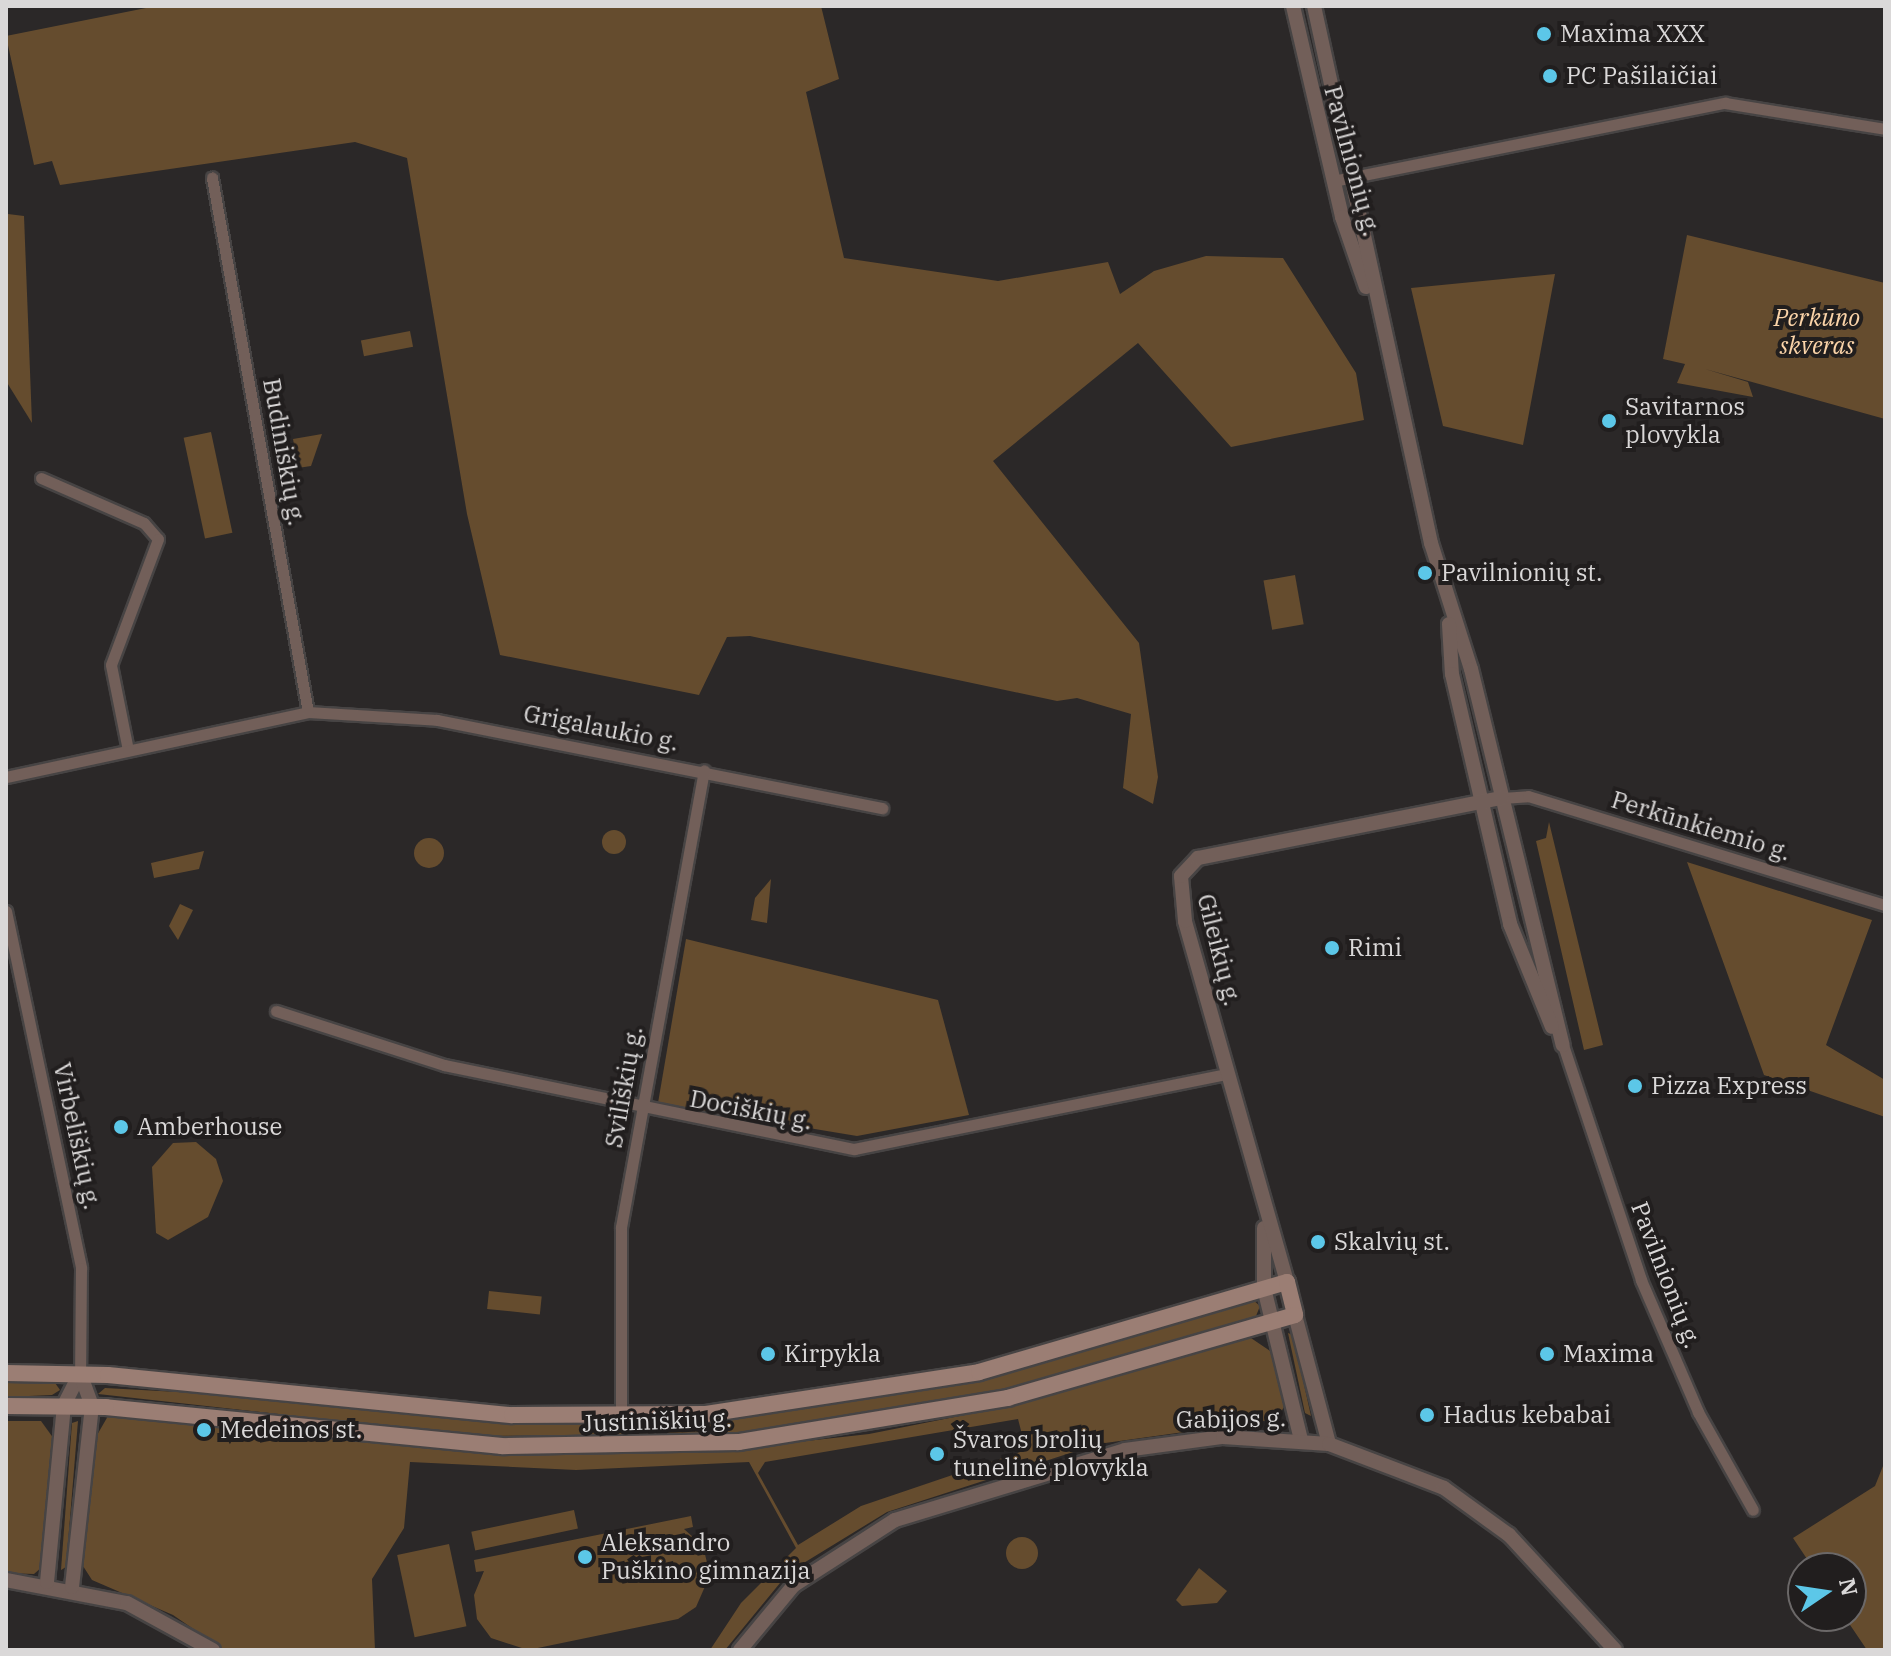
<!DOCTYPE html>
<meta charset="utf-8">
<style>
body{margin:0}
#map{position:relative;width:1891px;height:1656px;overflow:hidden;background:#2b2828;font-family:"IBM Plex Serif",serif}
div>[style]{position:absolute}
.green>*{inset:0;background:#654c2e;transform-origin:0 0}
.round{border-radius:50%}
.roads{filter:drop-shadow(2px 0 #474444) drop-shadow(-2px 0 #474444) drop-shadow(0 2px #474444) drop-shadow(0 -2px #474444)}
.minor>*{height:11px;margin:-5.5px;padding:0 5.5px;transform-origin:5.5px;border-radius:5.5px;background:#725f59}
.tertiary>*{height:14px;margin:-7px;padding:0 7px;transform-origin:7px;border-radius:7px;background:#725f59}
.secondary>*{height:16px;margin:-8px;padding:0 8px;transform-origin:8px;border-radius:8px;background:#9b7e74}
.dots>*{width:22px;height:22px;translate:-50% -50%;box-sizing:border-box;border:4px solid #211e1e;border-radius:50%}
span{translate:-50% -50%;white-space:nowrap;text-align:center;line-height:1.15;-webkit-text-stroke:8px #211e1e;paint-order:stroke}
.poi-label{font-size:24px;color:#dad8d8}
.left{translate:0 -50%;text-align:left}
.street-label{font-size:24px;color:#dad8d8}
.park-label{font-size:24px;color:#fbd4a9;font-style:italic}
.frame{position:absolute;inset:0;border:8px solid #dad8d8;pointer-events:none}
.north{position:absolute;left:1787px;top:1552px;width:80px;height:80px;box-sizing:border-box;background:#211e1e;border:2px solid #6b6868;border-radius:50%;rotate:77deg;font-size:22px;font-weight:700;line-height:32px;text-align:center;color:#dad8d8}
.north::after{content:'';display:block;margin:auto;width:28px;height:36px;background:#5cc7e8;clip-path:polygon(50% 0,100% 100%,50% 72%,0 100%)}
</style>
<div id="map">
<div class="green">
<i style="clip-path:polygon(156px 6px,821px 6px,839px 79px,806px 92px,844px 258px,998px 281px,1108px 262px,1120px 294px,1154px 271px,1206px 256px,1283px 258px,1356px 373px,1364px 420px,1231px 447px,1138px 343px,993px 461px,1139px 643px,1158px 777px,1153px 804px,1123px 788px,1131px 714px,1077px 698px,1057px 701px,750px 636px,727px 637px,699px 695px,500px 655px,467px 514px,407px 158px,355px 142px,60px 185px,52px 161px,34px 165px,6px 36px)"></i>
<i style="clip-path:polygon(8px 214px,24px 216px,32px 423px,6px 381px)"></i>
<i style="clip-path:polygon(1687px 235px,1885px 283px,1885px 419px,1705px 369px,1748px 382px,1753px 397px,1677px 383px,1685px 364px,1663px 359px)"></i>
<i style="clip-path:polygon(1555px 274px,1523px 445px,1443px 426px,1411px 288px)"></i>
<i style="left:410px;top:331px;width:16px;height:50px;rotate:79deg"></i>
<i style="left:211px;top:432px;width:103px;height:28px;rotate:78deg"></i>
<i style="clip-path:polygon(322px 434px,311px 466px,298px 468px,293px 439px)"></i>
<i style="left:1295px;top:575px;width:50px;height:32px;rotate:80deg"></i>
<i style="clip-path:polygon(1549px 822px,1603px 1045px,1584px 1050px,1536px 841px,1546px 838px)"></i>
<i class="round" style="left:602px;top:830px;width:24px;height:24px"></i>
<i class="round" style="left:414px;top:838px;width:30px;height:30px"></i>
<i style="clip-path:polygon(204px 851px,199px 869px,154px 878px,151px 863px)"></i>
<i style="clip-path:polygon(1687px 862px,1872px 920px,1826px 1045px,1885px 1080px,1885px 1117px,1764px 1075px)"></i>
<i style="clip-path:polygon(771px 879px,767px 923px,751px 920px,755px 898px)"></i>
<i style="clip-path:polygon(180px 904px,193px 910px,178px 940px,169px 926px)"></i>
<i style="clip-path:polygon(686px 939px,938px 1000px,969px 1115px,857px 1136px,658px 1103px)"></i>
<i style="clip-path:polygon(196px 1142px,216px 1159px,223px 1181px,208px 1217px,168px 1240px,156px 1233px,152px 1167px,173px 1143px)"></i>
<i style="left:489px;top:1291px;width:53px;height:18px;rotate:6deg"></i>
<i style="clip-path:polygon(1253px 1300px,1260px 1306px,1256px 1316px,1009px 1389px,742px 1434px,476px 1436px,98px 1394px,105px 1388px,287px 1398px,540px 1423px,754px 1416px,989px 1377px)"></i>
<i style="clip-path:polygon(1288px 1333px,1293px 1335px,1311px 1416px,1305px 1413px)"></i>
<i style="clip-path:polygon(evenodd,1248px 1336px,1273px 1353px,1285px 1405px,1277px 1419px,1098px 1444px,887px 1512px,789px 1572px,725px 1650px,710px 1650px,741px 1603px,796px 1548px,749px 1462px,576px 1470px,410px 1462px,404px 1528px,372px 1579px,375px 1650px,224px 1650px,173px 1615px,92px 1580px,83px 1566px,93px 1442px,108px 1416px,441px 1449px,699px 1453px,869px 1434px,1005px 1407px,1248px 1336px,1018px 1419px,1026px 1450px,861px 1506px,798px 1545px,758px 1473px,765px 1462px,1018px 1419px)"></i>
<i style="clip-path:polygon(53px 1380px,60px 1390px,52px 1395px,6px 1397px,6px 1381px)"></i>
<i style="clip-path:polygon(6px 1421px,41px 1421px,54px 1439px,42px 1567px,34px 1574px,6px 1573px)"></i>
<i style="clip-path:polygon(78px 1421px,66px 1567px,61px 1570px,72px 1423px)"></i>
<i style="clip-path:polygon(1885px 1461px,1885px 1650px,1867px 1650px,1844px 1616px,1851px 1616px,1851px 1568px,1813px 1568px,1793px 1538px,1875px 1486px)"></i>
<i style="left:574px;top:1510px;width:19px;height:105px;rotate:78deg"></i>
<i style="clip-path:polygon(691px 1516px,693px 1527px,684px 1529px,703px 1546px,710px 1575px,696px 1607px,678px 1619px,528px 1650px,491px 1638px,477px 1619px,474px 1595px,484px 1571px,476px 1572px,474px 1560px)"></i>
<i class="round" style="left:1006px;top:1537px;width:32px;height:32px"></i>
<i style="left:449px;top:1544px;width:84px;height:53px;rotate:78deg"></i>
<i style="clip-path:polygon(1199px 1568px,1227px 1591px,1217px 1603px,1182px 1606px,1176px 1600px)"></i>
</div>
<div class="roads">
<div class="minor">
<i style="left:1333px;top:181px;width:400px;rotate:-11.3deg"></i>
<i style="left:1725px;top:103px;width:162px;rotate:9.2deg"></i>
<i style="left:41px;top:478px;width:112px;rotate:23.6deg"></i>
<i style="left:144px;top:523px;width:21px;rotate:49deg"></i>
<i style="left:158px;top:539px;width:134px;rotate:110.5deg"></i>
<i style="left:111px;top:665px;width:87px;rotate:78.7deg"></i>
<i style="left:308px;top:712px;width:129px;rotate:3.5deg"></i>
<i style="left:437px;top:720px;width:454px;rotate:11.2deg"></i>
<i style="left:6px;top:777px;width:309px;rotate:-12.1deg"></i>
<i style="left:308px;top:712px;width:543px;rotate:-100.19deg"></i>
<i style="left:1502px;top:798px;width:26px;rotate:-4deg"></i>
<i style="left:1528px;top:796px;width:373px;rotate:17deg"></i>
<i style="left:6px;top:911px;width:365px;rotate:78.1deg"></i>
<i style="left:81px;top:1268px;width:105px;rotate:90.5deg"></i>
<i style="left:276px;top:1011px;width:176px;rotate:17.8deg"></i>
<i style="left:444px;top:1065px;width:419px;rotate:11.6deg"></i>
<i style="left:854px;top:1149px;width:379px;rotate:-11.4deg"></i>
<i style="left:1563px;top:1045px;width:248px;rotate:71.6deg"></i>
<i style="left:1641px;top:1280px;width:144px;rotate:66.6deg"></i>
<i style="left:1698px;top:1412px;width:112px;rotate:60.7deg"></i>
<i style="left:621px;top:1416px;width:189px;rotate:-90deg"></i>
<i style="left:621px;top:1227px;width:464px;rotate:-79.7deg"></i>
</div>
<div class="tertiary">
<i style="left:1293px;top:6px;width:217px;rotate:76.9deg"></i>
<i style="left:1342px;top:217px;width:74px;rotate:71.1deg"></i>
<i style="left:1314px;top:6px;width:550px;rotate:77.71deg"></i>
<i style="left:1431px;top:543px;width:132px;rotate:72.4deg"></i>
<i style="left:1471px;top:669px;width:387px;rotate:76.3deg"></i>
<i style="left:1449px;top:624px;width:50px;rotate:86.6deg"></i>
<i style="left:1452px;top:674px;width:257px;rotate:76.9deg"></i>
<i style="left:1510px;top:924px;width:111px;rotate:67.8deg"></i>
<i style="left:1264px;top:1228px;width:60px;rotate:90deg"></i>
<i style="left:1264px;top:1288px;width:156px;rotate:76.3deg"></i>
<i style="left:1287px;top:1282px;width:375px;rotate:-105.8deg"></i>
<i style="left:1185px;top:921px;width:45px;rotate:-95.1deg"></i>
<i style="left:1181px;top:876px;width:25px;rotate:-47deg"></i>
<i style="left:1198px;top:858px;width:310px;rotate:-11.2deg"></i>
<i style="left:1295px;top:1315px;width:133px;rotate:75.2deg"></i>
<i style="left:6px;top:1580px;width:123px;rotate:10.8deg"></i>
<i style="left:127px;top:1603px;width:98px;rotate:28.7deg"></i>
<i style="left:47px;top:1582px;width:178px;rotate:-84.5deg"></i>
<i style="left:64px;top:1405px;width:36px;rotate:-63deg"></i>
<i style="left:72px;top:1587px;width:182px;rotate:-83.7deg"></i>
<i style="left:92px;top:1406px;width:35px;rotate:-110deg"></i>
<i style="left:740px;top:1650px;width:85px;rotate:-50.3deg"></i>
<i style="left:794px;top:1585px;width:120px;rotate:-32.8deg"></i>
<i style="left:895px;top:1520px;width:240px;rotate:-16.9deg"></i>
<i style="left:1125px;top:1450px;width:99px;rotate:-7.6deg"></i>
<i style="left:1223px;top:1437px;width:106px;rotate:3.8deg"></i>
<i style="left:1329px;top:1444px;width:123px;rotate:20.9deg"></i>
<i style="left:1444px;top:1488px;width:80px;rotate:35.9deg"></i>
<i style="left:1509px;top:1535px;width:156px;rotate:47.3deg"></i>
</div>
<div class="secondary">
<i style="left:6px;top:1373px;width:102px;rotate:1.1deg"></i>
<i style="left:108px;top:1375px;width:406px;rotate:5.7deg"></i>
<i style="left:512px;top:1415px;width:194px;rotate:-0.3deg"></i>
<i style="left:706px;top:1414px;width:276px;rotate:-8.7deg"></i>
<i style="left:979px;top:1372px;width:321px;rotate:-16.3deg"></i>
<i style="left:1287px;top:1282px;width:34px;rotate:76deg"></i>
<i style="left:1295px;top:1315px;width:299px;rotate:163.9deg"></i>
<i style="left:1008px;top:1398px;width:273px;rotate:170.7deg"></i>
<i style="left:739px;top:1442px;width:237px;rotate:179deg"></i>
<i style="left:502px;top:1446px;width:398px;rotate:-174.4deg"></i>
<i style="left:106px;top:1407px;width:100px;rotate:-179.4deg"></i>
</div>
</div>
<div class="dots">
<i style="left:1544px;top:34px;background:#5cc7e8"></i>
<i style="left:1550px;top:76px;background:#5cc7e8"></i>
<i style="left:1609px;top:421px;background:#5cc7e8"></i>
<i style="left:1425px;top:573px;background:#5cc7e8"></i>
<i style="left:1332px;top:948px;background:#5cc7e8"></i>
<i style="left:1635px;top:1086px;background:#5cc7e8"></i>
<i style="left:121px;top:1127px;background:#5cc7e8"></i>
<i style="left:1318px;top:1242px;background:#5cc7e8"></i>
<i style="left:768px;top:1354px;background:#5cc7e8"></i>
<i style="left:1547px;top:1354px;background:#5cc7e8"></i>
<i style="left:1427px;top:1415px;background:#5cc7e8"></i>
<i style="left:204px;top:1430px;background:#5cc7e8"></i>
<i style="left:937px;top:1454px;background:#5cc7e8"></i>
<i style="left:585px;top:1557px;background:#5cc7e8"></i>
</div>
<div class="poi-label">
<span class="left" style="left:1560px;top:34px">Maxima XXX</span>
<span class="left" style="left:1566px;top:76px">PC Pašilaičiai</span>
<span class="left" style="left:1625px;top:421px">Savitarnos<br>plovykla</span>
<span class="left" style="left:1441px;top:573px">Pavilnionių st.</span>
<span class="left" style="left:1348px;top:948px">Rimi</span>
<span class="left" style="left:1651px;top:1086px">Pizza Express</span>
<span class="left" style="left:137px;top:1127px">Amberhouse</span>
<span class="left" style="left:1334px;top:1242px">Skalvių st.</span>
<span class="left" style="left:784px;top:1354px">Kirpykla</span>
<span class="left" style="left:1563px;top:1354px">Maxima</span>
<span class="left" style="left:1443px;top:1415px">Hadus kebabai</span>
<span class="left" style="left:220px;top:1430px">Medeinos st.</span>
<span class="left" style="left:953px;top:1454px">Švaros brolių<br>tunelinė plovykla</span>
<span class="left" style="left:601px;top:1557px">Aleksandro<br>Puškino gimnazija</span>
</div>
<div class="street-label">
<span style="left:1352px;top:161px;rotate:75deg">Pavilnionių g.</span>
<span style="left:284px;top:452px;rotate:80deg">Budiniškių g.</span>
<span style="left:601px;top:728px;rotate:11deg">Grigalaukio g.</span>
<span style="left:1701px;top:826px;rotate:17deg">Perkūnkiemio g.</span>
<span style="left:1219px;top:950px;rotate:76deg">Gileikių g.</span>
<span style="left:624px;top:1087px;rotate:-80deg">Sviliškių g.</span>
<span style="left:751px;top:1110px;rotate:11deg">Dociškių g.</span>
<span style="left:77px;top:1136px;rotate:78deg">Virbeliškių g.</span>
<span style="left:1666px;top:1275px;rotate:69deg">Pavilnionių g.</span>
<span style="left:1231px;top:1419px;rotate:-1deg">Gabijos g.</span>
<span style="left:657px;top:1421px;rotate:-2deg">Justiniškių g.</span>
</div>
<div class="park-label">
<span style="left:1817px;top:332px">Perkūno<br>skveras</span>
</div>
<div class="frame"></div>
<div class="north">N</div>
</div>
